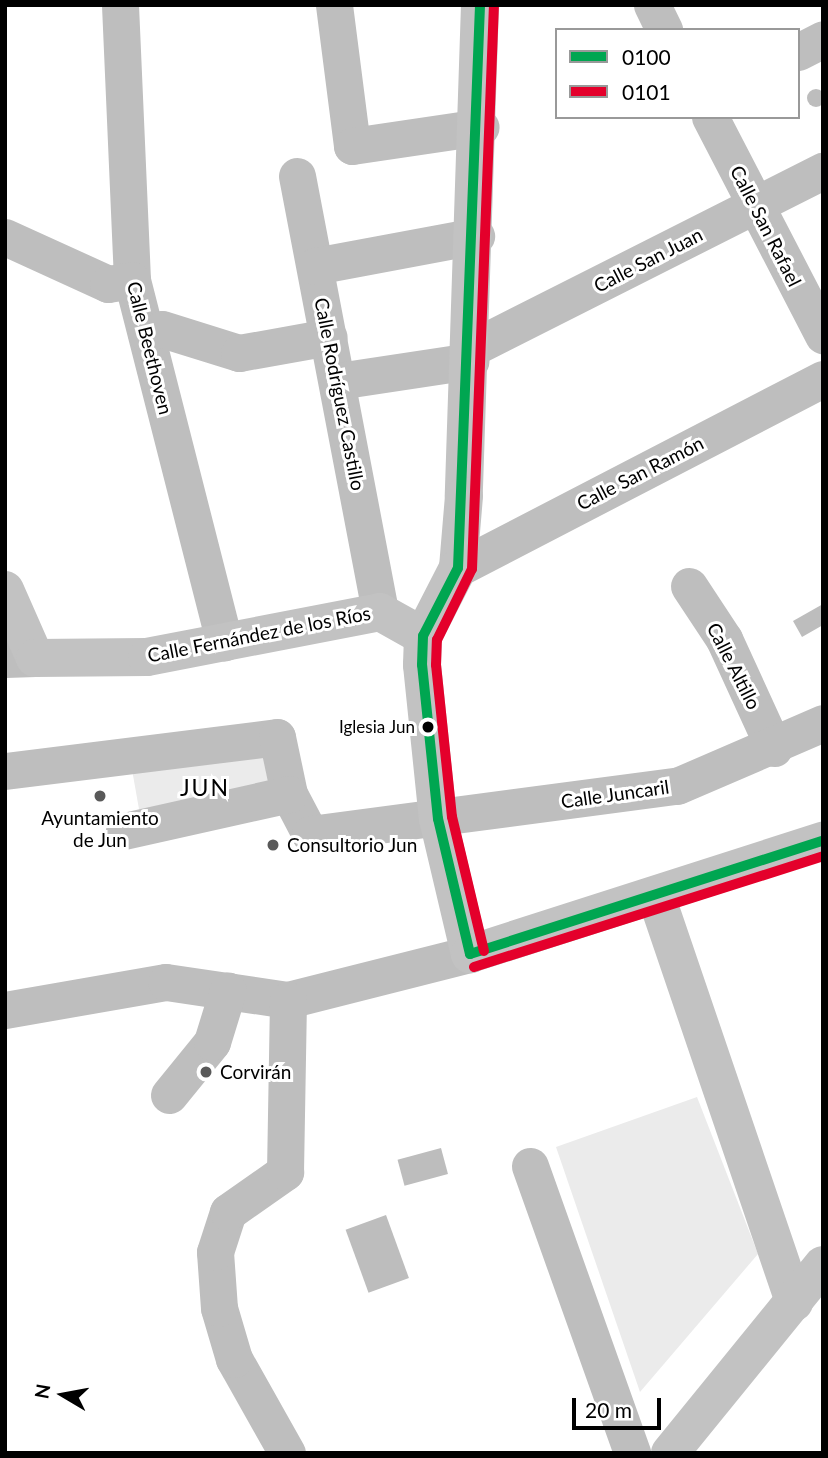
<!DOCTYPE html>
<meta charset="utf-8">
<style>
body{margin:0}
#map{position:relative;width:828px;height:1458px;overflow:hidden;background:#fff;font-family:Lato,sans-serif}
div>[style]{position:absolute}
.green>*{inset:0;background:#ebebeb;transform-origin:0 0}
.water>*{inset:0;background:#bdbdbd;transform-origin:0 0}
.round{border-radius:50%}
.street>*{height:37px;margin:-18.5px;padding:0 18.5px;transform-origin:18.5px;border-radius:18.5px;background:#bebebe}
.secondary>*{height:38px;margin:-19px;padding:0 19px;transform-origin:19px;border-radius:19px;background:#c2c2c2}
.bus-1>*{height:10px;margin:-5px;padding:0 5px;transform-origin:5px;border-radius:5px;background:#00a651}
.bus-2>*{height:10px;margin:-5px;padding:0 5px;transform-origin:5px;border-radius:5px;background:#e4002b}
.dots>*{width:19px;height:19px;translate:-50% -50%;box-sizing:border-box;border:4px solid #fff;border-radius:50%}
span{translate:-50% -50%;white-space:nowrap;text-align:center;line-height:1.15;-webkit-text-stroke:6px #fff;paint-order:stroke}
.bus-label{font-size:17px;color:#000}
.right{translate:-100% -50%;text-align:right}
.street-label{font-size:19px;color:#000}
.poi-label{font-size:19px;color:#000}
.left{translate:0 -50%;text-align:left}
.quarter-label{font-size:23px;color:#000;letter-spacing:2px}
.frame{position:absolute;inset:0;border:7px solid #000;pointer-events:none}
.legend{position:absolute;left:555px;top:28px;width:245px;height:91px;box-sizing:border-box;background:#fff;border:2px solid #999;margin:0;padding:9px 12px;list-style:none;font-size:21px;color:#000}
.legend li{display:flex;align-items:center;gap:14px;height:35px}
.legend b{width:35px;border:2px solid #999}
.north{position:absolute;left:28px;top:1360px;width:70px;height:70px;-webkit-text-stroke:5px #fff;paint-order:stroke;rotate:280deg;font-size:19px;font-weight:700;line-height:28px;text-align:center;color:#000}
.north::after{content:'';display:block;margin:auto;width:24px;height:32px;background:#000;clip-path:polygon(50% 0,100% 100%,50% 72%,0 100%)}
.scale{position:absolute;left:572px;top:1398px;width:89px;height:32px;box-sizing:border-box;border:4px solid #000;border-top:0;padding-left:9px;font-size:21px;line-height:24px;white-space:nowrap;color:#000;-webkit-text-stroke:5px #fff;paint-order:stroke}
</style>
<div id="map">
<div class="green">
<i style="left:271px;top:740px;width:52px;height:142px;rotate:80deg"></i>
<i style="clip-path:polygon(697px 1097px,758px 1254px,640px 1392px,556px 1147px)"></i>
</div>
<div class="water">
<i class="round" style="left:807px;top:89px;width:18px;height:18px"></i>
<i style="clip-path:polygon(823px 604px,823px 625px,802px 637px,793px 621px)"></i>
<i style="left:441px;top:1148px;width:27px;height:45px;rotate:75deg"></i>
<i style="left:386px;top:1215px;width:67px;height:43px;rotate:70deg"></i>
</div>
<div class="street">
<i style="left:120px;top:5px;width:275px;rotate:87.5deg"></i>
<i style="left:132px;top:280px;width:374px;rotate:75.7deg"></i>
<i style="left:334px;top:5px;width:142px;rotate:82.7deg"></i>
<i style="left:352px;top:146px;width:130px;rotate:-8.4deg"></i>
<i style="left:652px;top:5px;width:28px;rotate:64deg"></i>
<i style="left:798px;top:52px;width:28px;rotate:-27deg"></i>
<i style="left:710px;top:117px;width:246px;rotate:62.6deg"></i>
<i style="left:297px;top:176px;width:444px;rotate:79.2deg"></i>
<i style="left:5px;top:237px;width:113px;rotate:24.5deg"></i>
<i style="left:108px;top:284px;width:24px;rotate:-9deg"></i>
<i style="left:315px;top:266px;width:164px;rotate:-10.6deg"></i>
<i style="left:146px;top:333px;width:16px;rotate:-14deg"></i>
<i style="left:162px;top:329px;width:81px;rotate:17.3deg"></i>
<i style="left:239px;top:353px;width:91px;rotate:-10.1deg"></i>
<i style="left:472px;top:348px;width:393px;rotate:-26.8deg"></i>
<i style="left:338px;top:381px;width:134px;rotate:-8.6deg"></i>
<i style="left:458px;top:568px;width:411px;rotate:-27.4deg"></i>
<i style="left:689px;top:586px;width:64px;rotate:56.6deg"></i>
<i style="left:724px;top:639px;width:120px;rotate:65.4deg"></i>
<i style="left:5px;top:659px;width:30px;rotate:-2deg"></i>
<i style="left:5px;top:771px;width:274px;rotate:-7.1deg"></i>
<i style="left:277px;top:737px;width:58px;rotate:78.1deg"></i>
<i style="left:289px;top:794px;width:45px;rotate:62.3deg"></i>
<i style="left:310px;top:834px;width:370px;rotate:-7.5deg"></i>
<i style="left:677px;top:786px;width:159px;rotate:-23.3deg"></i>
<i style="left:124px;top:831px;width:169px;rotate:-12.6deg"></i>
<i style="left:5px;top:1010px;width:163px;rotate:-9.9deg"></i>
<i style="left:166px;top:982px;width:123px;rotate:8.4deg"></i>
<i style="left:288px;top:1000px;width:188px;rotate:-14.2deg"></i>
<i style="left:169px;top:1095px;width:68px;rotate:-50.9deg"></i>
<i style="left:212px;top:1042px;width:54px;rotate:-72.9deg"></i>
<i style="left:530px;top:1166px;width:305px;rotate:70.4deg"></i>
<i style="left:287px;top:1453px;width:108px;rotate:-119.4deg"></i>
<i style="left:234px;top:1359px;width:53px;rotate:-106.4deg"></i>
<i style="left:219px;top:1308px;width:56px;rotate:-94.1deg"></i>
<i style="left:215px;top:1252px;width:42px;rotate:-72deg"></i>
<i style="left:228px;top:1212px;width:70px;rotate:-35.1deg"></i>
<i style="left:285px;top:1172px;width:172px;rotate:-89deg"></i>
</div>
<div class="secondary">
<i style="left:480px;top:5px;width:491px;rotate:91.9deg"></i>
<i style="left:464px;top:496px;width:72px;rotate:94.8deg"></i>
<i style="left:458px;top:568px;width:76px;rotate:117.2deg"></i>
<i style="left:423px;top:636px;width:29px;rotate:92deg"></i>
<i style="left:422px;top:665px;width:155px;rotate:84.1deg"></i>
<i style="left:438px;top:819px;width:139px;rotate:76.7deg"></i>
<i style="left:470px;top:954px;width:371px;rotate:-17.8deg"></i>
<i style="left:5px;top:590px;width:74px;rotate:66.2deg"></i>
<i style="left:35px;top:658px;width:112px;rotate:-0.5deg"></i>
<i style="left:147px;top:657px;width:237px;rotate:-10.9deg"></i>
<i style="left:380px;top:612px;width:49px;rotate:29.2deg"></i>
<i style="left:656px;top:896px;width:429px;rotate:71.2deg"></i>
<i style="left:670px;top:1453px;width:242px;rotate:-50.9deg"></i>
</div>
<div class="bus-1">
<i style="left:470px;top:954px;width:139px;rotate:-103.3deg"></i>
<i style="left:438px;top:819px;width:155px;rotate:-95.9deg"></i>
<i style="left:422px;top:665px;width:29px;rotate:-88deg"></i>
<i style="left:423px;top:636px;width:76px;rotate:-62.8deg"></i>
<i style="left:458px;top:568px;width:563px;rotate:-87.76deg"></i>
<i style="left:470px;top:954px;width:371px;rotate:-17.8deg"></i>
</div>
<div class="bus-2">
<i style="left:484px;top:951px;width:138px;rotate:-103.4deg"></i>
<i style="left:452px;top:817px;width:153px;rotate:-96deg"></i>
<i style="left:436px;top:665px;width:25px;rotate:-88deg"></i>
<i style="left:437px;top:640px;width:79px;rotate:-63.8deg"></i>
<i style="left:472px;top:569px;width:564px;rotate:-87.77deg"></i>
<i style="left:474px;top:967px;width:366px;rotate:-17.6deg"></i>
</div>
<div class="dots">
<i style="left:428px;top:727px;background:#000"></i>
<i style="left:100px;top:796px;background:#595959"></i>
<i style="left:273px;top:845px;background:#595959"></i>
<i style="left:206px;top:1072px;background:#595959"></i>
</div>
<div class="bus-label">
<span class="right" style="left:415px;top:727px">Iglesia Jun</span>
</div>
<div class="street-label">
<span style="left:766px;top:226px;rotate:63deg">Calle San Rafael</span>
<span style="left:648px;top:260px;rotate:-27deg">Calle San Juan</span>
<span style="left:150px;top:348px;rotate:76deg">Calle Beethoven</span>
<span style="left:340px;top:394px;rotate:79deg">Calle Rodríguez Castillo</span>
<span style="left:640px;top:473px;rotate:-27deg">Calle San Ramón</span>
<span style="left:259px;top:634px;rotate:-11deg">Calle Fernández de los Ríos</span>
<span style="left:734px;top:666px;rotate:63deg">Calle Altillo</span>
<span style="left:615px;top:794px;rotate:-8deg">Calle Juncaril</span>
</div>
<div class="poi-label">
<span style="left:100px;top:829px">Ayuntamiento<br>de Jun</span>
<span class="left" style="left:287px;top:845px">Consultorio Jun</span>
<span class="left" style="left:220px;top:1072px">Corvirán</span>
</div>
<div class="quarter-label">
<span style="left:205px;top:787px">JUN</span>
</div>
<div class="frame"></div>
<ul class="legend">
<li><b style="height:9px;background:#00a651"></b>0100</li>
<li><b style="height:9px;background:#e4002b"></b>0101</li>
</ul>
<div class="north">N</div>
<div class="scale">20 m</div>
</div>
